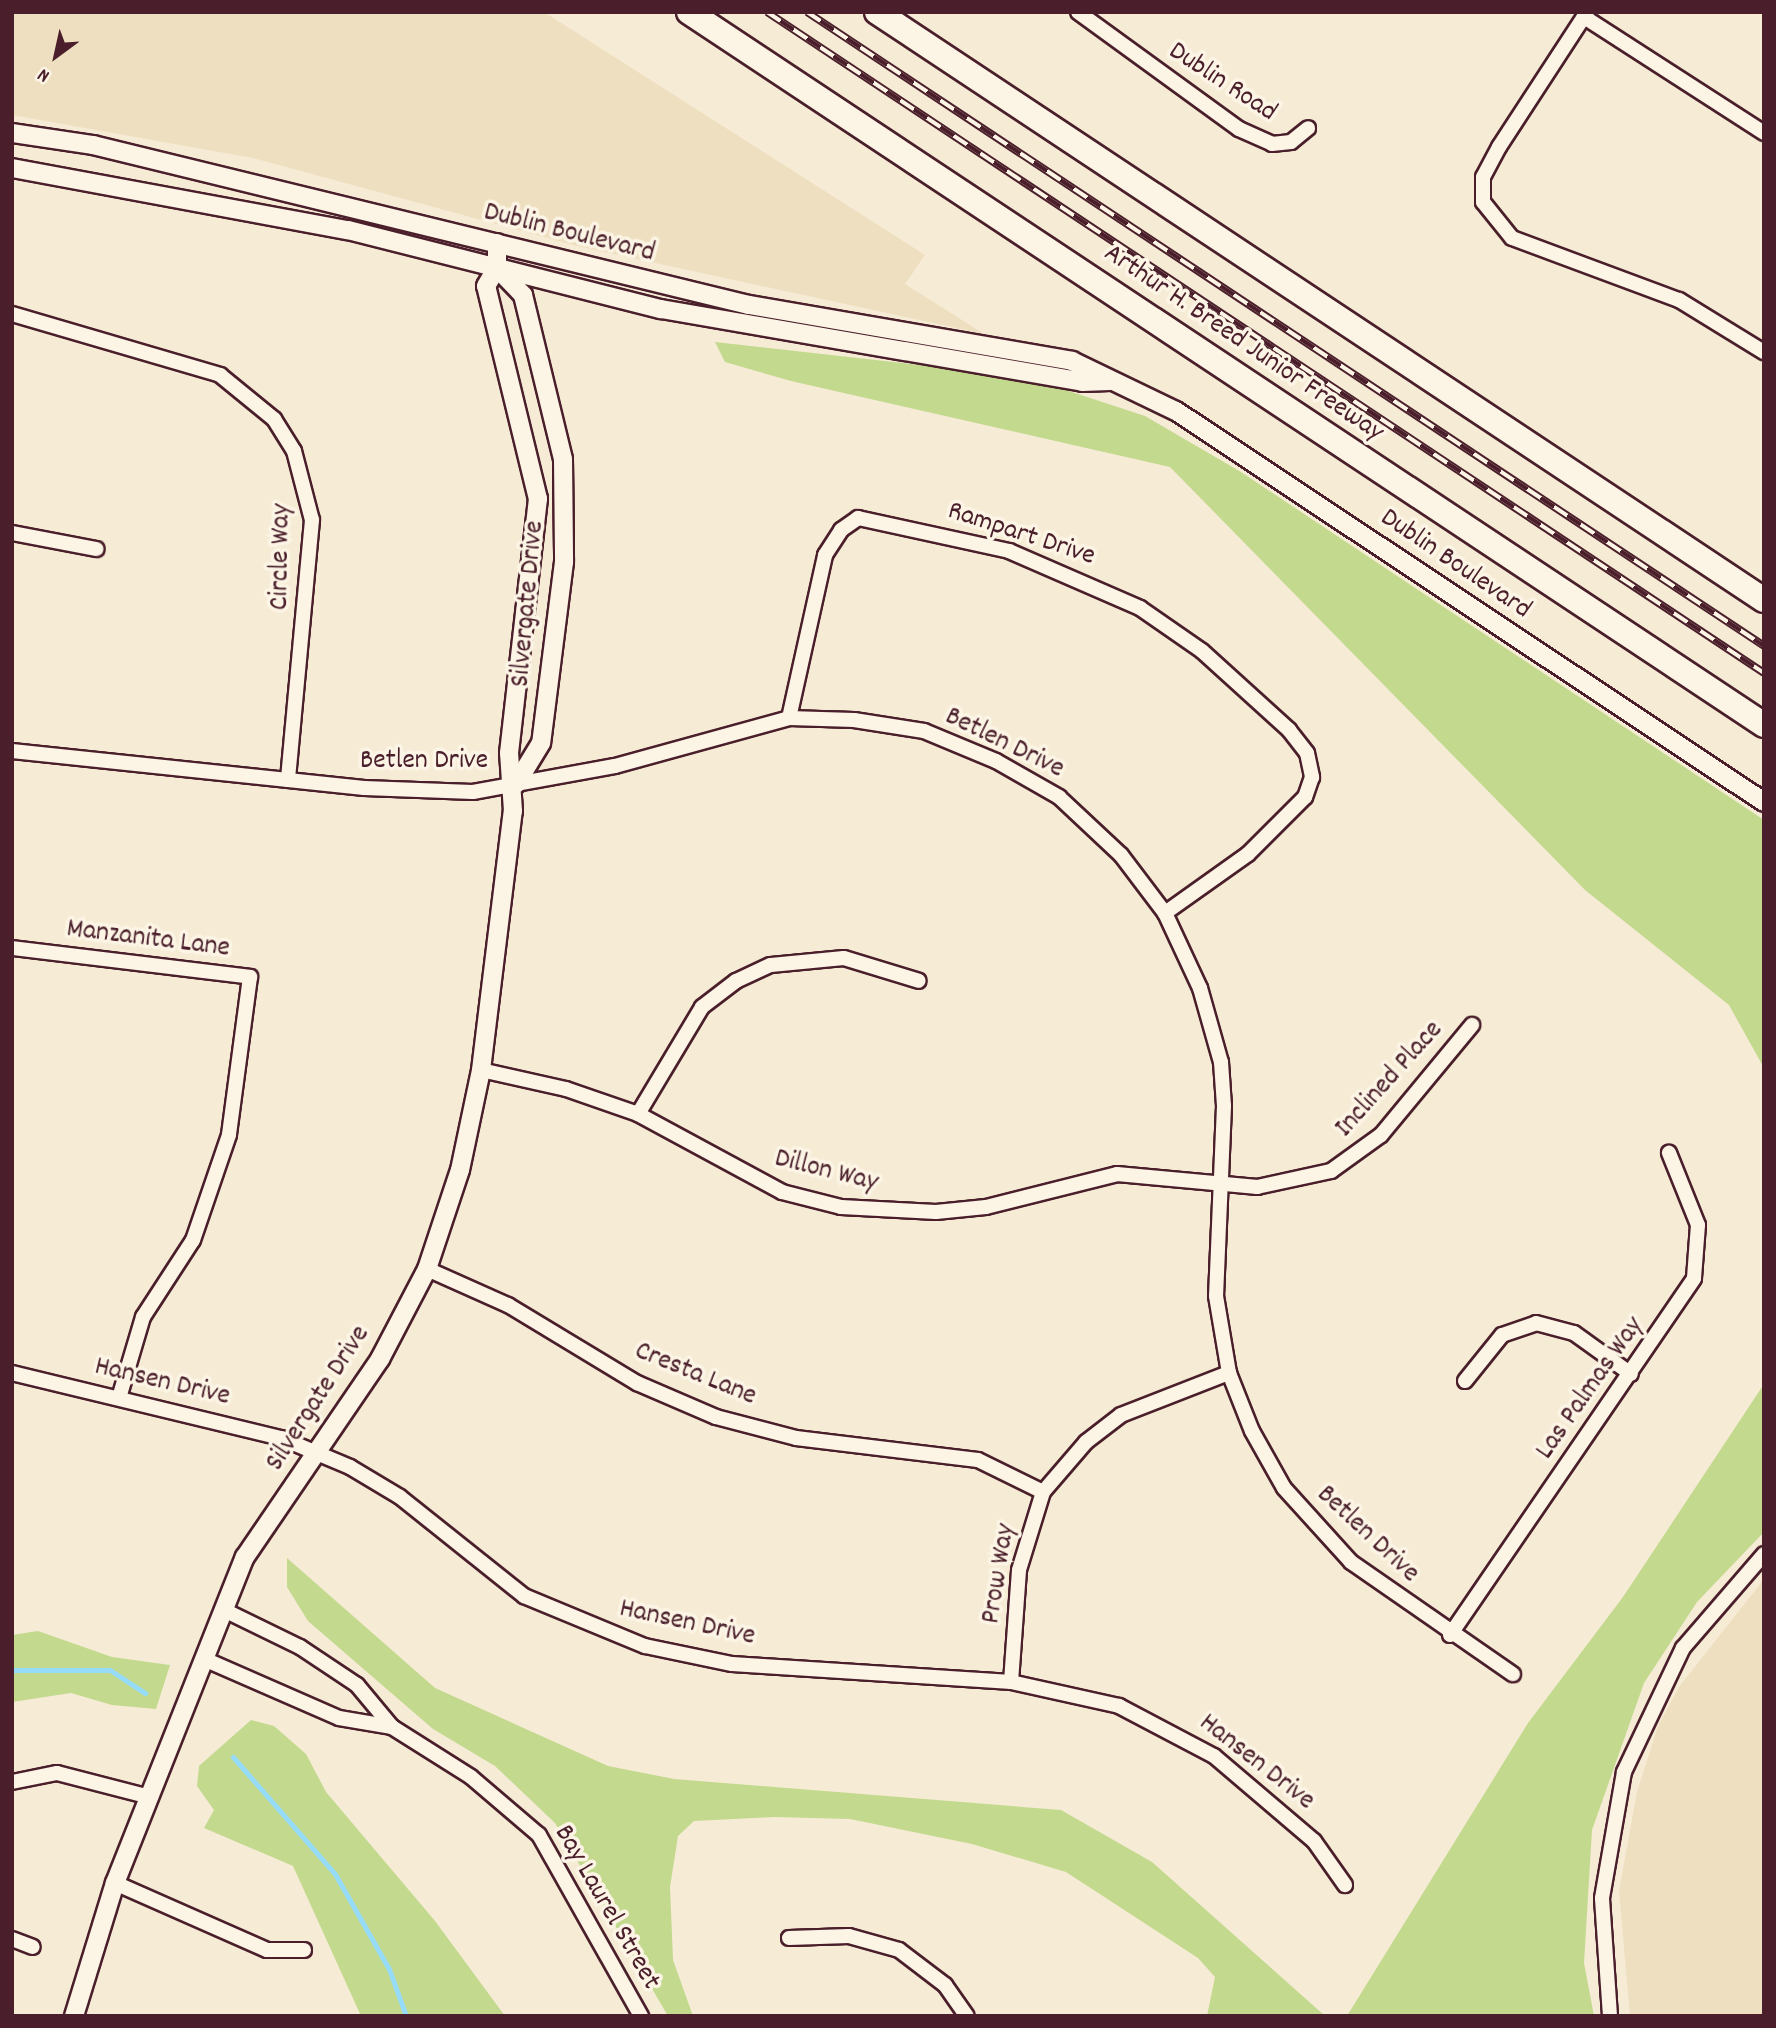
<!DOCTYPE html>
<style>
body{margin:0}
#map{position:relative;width:1776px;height:2028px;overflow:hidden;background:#f6ebd5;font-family:Dekko,sans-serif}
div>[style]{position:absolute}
.built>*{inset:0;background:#efdfc1}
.green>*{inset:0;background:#c3d98e}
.stream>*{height:5px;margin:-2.5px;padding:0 2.5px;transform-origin:2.5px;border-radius:2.5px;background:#96dcf8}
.roads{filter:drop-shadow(2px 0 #4a1f2b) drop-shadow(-2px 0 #4a1f2b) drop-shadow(0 2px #4a1f2b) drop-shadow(0 -2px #4a1f2b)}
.minor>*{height:14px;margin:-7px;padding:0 7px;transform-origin:7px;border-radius:7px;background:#fcf5e5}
.tertiary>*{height:18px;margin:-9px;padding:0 9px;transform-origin:9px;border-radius:9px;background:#fcf5e5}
.motorway>*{height:24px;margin:-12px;padding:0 12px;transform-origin:12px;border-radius:12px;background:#fcf5e5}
.rail>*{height:8px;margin-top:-4px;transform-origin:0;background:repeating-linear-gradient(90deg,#fcf5e5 0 16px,#4a1f2b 0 32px);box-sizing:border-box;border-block:2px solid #4a1f2b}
span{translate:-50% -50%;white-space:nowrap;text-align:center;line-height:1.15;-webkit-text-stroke:7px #fcf5e5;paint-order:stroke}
.street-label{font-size:28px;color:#4a1f2b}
.frame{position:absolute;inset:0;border:14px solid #4a1f2b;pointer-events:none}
.north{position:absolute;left:21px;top:21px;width:70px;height:70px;-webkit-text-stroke:5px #fcf5e5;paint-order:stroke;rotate:213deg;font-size:19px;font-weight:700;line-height:28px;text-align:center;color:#4a1f2b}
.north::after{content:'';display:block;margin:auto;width:24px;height:32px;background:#4a1f2b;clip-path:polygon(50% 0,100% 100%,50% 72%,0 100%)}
</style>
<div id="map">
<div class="built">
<i style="clip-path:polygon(12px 12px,544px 12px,925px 255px,905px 284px,984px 334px,577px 246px,253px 158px,12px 115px)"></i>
<i style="clip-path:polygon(1764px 1579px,1764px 2016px,1630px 2016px,1619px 1891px,1637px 1792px,1658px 1726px,1679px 1687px)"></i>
</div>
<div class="green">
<i style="clip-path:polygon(715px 342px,1026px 377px,1145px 416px,1241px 472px,1764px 820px,1764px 1068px,1729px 1005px,1585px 890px,1170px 467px,791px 381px,725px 362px)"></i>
<i style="clip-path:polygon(1764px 1384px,1764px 1532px,1697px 1602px,1644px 1683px,1592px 1830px,1584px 1963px,1594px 2016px,1347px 2016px,1528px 1723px,1623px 1597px)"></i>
<i style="clip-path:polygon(287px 1558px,435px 1688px,608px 1766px,674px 1779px,1061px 1810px,1152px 1862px,1325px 2016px,1207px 2016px,1215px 1977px,1198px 1958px,1066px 1872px,972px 1844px,850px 1819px,774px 1817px,694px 1821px,678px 1836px,670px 1887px,673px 1960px,693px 2016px,668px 2016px,555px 1823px,495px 1766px,433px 1729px,308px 1621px,287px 1587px)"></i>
<i style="clip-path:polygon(38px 1631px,112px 1657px,170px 1665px,156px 1709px,112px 1705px,71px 1693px,12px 1702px,12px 1635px)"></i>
<i style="clip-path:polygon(251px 1720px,274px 1726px,306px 1754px,326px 1792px,435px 1921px,505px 2016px,361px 2016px,293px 1866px,204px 1828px,214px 1810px,197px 1786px,199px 1766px)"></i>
</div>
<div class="stream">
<i style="left:12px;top:1670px;width:98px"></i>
<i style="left:110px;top:1670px;width:42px;rotate:33.3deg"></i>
<i style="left:233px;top:1757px;width:155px;rotate:48.9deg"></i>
<i style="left:335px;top:1874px;width:109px;rotate:60.4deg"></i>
<i style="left:389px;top:1969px;width:50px;rotate:70.1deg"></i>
</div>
<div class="roads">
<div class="minor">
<i style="left:1078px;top:12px;width:199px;rotate:36deg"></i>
<i style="left:1239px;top:129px;width:36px;rotate:24deg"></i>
<i style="left:1272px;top:144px;width:19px;rotate:-6deg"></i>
<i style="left:1291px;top:142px;width:22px;rotate:-39deg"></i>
<i style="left:1587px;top:12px;width:161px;rotate:123.1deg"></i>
<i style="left:1499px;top:147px;width:34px;rotate:118deg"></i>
<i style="left:1483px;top:177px;width:25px;rotate:90deg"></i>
<i style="left:1483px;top:202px;width:46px;rotate:51.1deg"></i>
<i style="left:1512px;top:238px;width:178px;rotate:20.4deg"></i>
<i style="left:1679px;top:300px;width:100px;rotate:31.5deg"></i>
<i style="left:1584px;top:17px;width:214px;rotate:32.8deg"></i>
<i style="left:12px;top:314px;width:217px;rotate:16.3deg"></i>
<i style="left:220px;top:375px;width:70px;rotate:39.2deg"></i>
<i style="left:274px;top:419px;width:38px;rotate:58deg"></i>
<i style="left:294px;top:451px;width:71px;rotate:75.4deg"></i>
<i style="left:312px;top:520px;width:261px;rotate:95.3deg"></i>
<i style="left:12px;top:533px;width:86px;rotate:10.7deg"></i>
<i style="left:789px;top:718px;width:167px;rotate:-77.5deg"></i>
<i style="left:825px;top:555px;width:30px;rotate:-57deg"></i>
<i style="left:841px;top:530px;width:21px;rotate:-35deg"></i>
<i style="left:858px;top:518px;width:155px;rotate:12.3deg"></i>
<i style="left:1009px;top:551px;width:143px;rotate:23.5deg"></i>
<i style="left:1140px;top:608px;width:75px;rotate:34.7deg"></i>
<i style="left:1202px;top:651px;width:118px;rotate:42.2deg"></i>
<i style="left:1289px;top:730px;width:29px;rotate:52deg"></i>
<i style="left:1307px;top:753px;width:25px;rotate:78deg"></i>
<i style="left:1312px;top:777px;width:21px;rotate:109deg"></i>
<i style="left:1305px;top:797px;width:81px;rotate:135deg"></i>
<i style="left:1248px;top:854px;width:102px;rotate:144.6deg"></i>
<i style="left:12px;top:751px;width:354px;rotate:6deg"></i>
<i style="left:364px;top:788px;width:109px;rotate:2.1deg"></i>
<i style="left:473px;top:792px;width:144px;rotate:-10.4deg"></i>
<i style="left:615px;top:766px;width:180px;rotate:-15.4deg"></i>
<i style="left:789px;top:718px;width:65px;rotate:1.8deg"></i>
<i style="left:854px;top:720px;width:71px;rotate:8.9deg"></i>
<i style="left:924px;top:731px;width:78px;rotate:22.6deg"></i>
<i style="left:996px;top:761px;width:73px;rotate:29.7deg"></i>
<i style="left:1059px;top:797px;width:85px;rotate:43.1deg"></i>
<i style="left:1121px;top:855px;width:73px;rotate:52.8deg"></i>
<i style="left:1165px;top:913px;width:83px;rotate:65deg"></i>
<i style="left:1200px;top:988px;width:77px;rotate:74.2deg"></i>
<i style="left:1221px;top:1062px;width:44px;rotate:86.1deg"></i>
<i style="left:1224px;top:1106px;width:190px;rotate:92.4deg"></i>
<i style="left:1216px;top:1296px;width:78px;rotate:80.4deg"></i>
<i style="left:1229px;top:1373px;width:62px;rotate:68.4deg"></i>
<i style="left:1252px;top:1431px;width:65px;rotate:60.7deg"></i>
<i style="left:1284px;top:1488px;width:100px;rotate:47.8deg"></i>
<i style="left:1351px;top:1562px;width:197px;rotate:34.7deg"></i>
<i style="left:12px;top:948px;width:240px;rotate:6.9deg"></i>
<i style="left:250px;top:977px;width:159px;rotate:97.6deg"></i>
<i style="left:229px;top:1135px;width:111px;rotate:108.9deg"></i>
<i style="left:193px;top:1240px;width:92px;rotate:123deg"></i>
<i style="left:143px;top:1317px;width:84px;rotate:106.5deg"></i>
<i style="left:481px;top:1070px;width:87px;rotate:12.6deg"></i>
<i style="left:566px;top:1089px;width:76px;rotate:19.1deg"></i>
<i style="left:638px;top:1114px;width:164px;rotate:28.4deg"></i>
<i style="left:782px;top:1192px;width:61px;rotate:14.3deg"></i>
<i style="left:841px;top:1207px;width:95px;rotate:3deg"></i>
<i style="left:936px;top:1212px;width:50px;rotate:-5.7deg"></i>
<i style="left:986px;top:1207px;width:135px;rotate:-14.1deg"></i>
<i style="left:1117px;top:1174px;width:141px;rotate:5.3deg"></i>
<i style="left:1257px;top:1187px;width:76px;rotate:-12.2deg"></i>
<i style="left:1331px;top:1171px;width:62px;rotate:-35.8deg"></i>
<i style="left:1381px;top:1135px;width:143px;rotate:-50.4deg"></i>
<i style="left:638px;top:1114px;width:125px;rotate:-59.1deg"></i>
<i style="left:702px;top:1007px;width:43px;rotate:-37.4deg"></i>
<i style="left:736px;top:981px;width:38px;rotate:-25deg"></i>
<i style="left:771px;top:965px;width:73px;rotate:-5.5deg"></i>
<i style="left:844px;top:958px;width:78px;rotate:17deg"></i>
<i style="left:427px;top:1269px;width:89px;rotate:24deg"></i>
<i style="left:508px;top:1305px;width:151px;rotate:31.2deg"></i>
<i style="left:637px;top:1383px;width:86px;rotate:23.3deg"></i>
<i style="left:716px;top:1417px;width:83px;rotate:14.7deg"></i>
<i style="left:796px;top:1438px;width:183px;rotate:6.9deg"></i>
<i style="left:978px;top:1460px;width:72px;rotate:26.2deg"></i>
<i style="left:12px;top:1373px;width:277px;rotate:13.6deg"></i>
<i style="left:281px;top:1438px;width:75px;rotate:22.8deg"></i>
<i style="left:350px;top:1467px;width:58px;rotate:31deg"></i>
<i style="left:400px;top:1497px;width:159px;rotate:38.6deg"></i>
<i style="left:524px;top:1596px;width:131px;rotate:22.5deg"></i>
<i style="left:645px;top:1646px;width:89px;rotate:11.7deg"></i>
<i style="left:732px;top:1664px;width:280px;rotate:3.7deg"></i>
<i style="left:1011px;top:1682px;width:111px;rotate:12.5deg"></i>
<i style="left:1119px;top:1706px;width:107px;rotate:27.8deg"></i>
<i style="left:1214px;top:1756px;width:131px;rotate:40.4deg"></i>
<i style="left:1314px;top:1841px;width:54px;rotate:54.8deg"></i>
<i style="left:1465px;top:1381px;width:59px;rotate:-51.2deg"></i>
<i style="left:1502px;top:1335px;width:36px;rotate:-19deg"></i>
<i style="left:1536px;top:1323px;width:39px;rotate:15deg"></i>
<i style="left:1574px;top:1333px;width:70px;rotate:35.7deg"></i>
<i style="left:224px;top:1610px;width:85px;rotate:26deg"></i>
<i style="left:300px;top:1647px;width:69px;rotate:33.7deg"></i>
<i style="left:357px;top:1685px;width:55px;rotate:50.2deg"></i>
<i style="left:392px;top:1727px;width:93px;rotate:32.3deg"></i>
<i style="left:471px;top:1777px;width:89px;rotate:40.5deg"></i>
<i style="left:539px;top:1835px;width:208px;rotate:60.6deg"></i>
<i style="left:1450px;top:1635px;width:432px;rotate:-55.6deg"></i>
<i style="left:1694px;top:1278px;width:53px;rotate:-85.7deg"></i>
<i style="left:1698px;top:1225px;width:78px;rotate:-111.9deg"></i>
<i style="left:204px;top:1659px;width:147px;rotate:23.6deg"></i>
<i style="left:339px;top:1718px;width:54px;rotate:9.6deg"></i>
<i style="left:1011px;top:1682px;width:112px;rotate:-85.9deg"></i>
<i style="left:1019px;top:1570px;width:82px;rotate:-72.9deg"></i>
<i style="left:1043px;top:1492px;width:66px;rotate:-49.3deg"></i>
<i style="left:1086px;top:1442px;width:44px;rotate:-37.6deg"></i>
<i style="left:1121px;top:1415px;width:116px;rotate:-21.3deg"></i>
<i style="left:12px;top:1782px;width:46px;rotate:-11.3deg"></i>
<i style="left:57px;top:1773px;width:96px;rotate:14.5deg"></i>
<i style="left:115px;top:1883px;width:166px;rotate:23.8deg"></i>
<i style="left:267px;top:1950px;width:37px"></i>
<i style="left:789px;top:1938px;width:60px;rotate:-1.9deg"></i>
<i style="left:849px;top:1936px;width:52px;rotate:15.6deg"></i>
<i style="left:899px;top:1950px;width:58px;rotate:37.3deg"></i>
<i style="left:945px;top:1985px;width:38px;rotate:55deg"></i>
<i style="left:12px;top:1939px;width:22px;rotate:21deg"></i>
<i style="left:1610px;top:2016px;width:118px;rotate:-93.9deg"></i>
<i style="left:1602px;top:1898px;width:128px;rotate:-80.1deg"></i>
<i style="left:1624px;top:1772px;width:137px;rotate:-64.6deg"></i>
<i style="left:1683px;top:1648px;width:124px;rotate:-49.2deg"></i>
</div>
<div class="tertiary">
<i style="left:12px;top:133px;width:82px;rotate:8.4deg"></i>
<i style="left:93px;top:145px;width:675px;rotate:13.71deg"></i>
<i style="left:749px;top:305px;width:328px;rotate:9.8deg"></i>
<i style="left:1072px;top:361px;width:115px;rotate:25.7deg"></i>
<i style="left:1176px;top:411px;width:706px;rotate:33.62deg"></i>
<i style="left:12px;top:168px;width:342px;rotate:10.5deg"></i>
<i style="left:348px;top:230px;width:323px;rotate:14.2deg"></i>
<i style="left:661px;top:309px;width:427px;rotate:9.8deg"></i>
<i style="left:1082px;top:382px;width:28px;rotate:-2deg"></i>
<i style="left:498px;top:269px;width:36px;rotate:46deg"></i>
<i style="left:523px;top:295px;width:169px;rotate:76.3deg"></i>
<i style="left:563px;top:459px;width:103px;rotate:89.4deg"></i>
<i style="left:564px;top:562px;width:182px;rotate:97.2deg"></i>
<i style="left:541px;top:743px;width:48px;rotate:121.4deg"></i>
<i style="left:74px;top:2016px;width:139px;rotate:-72.9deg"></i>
<i style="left:115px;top:1883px;width:351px;rotate:-68.3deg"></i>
<i style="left:245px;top:1557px;width:240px;rotate:-55.7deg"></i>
<i style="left:380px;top:1359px;width:102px;rotate:-62.4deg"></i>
<i style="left:427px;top:1269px;width:104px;rotate:-71.6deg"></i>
<i style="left:460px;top:1170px;width:102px;rotate:-78.1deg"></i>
<i style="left:481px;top:1070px;width:261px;rotate:-83deg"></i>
<i style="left:513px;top:811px;width:58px;rotate:-93.9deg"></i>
<i style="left:509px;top:753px;width:256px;rotate:-83.5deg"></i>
<i style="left:538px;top:499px;width:219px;rotate:-103.7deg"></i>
<i style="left:486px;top:286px;width:21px;rotate:-59deg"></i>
<i style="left:497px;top:268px;width:25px;rotate:-90deg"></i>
</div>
<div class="motorway">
<i style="left:689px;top:12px;width:1290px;rotate:33.55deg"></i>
<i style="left:877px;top:12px;width:1064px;rotate:33.54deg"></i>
</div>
</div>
<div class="rail">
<i style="left:767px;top:12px;width:1196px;rotate:33.54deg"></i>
<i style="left:807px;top:12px;width:1148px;rotate:33.52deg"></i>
</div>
<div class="street-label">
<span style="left:1222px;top:83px;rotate:33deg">Dublin Road</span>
<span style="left:569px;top:234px;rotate:14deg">Dublin Boulevard</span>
<span style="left:1243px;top:344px;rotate:34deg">Arthur H. Breed Junior Freeway</span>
<span style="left:1021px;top:535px;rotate:18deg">Rampart Drive</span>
<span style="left:282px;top:557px;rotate:-89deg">Circle Way</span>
<span style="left:1455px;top:565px;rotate:34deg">Dublin Boulevard</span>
<span style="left:529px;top:604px;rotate:-85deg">Silvergate Drive</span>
<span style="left:1004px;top:744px;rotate:26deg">Betlen Drive</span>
<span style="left:424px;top:762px">Betlen Drive</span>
<span style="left:148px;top:940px;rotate:7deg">Manzanita Lane</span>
<span style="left:1390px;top:1080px;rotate:-48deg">Inclined Place</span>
<span style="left:826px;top:1172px;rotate:14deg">Dillon Way</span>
<span style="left:695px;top:1375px;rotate:22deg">Cresta Lane</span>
<span style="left:162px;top:1383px;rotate:13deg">Hansen Drive</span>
<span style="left:1591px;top:1389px;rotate:-55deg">Las Palmas Way</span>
<span style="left:319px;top:1399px;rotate:-57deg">Silvergate Drive</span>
<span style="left:1367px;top:1535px;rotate:43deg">Betlen Drive</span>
<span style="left:1000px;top:1574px;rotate:-81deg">Prow Way</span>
<span style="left:687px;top:1624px;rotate:12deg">Hansen Drive</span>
<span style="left:1256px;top:1763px;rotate:38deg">Hansen Drive</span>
<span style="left:606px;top:1908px;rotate:60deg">Bay Laurel Street</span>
</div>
<div class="frame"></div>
<div class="north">N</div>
</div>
